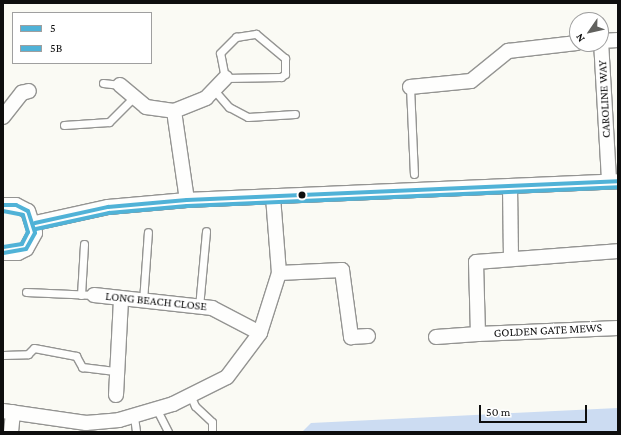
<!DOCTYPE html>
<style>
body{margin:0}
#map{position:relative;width:621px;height:435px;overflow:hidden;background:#fafaf4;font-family:"Crimson Pro",serif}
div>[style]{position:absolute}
.water>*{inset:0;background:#ccdcf2}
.roads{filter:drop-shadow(1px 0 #949492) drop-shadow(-1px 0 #949492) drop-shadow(0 1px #949492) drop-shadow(0 -1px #949492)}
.service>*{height:7px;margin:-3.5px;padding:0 3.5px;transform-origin:3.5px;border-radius:3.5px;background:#fefefd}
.minor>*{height:14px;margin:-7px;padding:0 7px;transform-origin:7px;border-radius:7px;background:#fefefd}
.bus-1>*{height:4px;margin:-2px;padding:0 2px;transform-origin:2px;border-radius:2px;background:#50b2d7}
.bus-2>*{height:4px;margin:-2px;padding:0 2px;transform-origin:2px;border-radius:2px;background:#50b2d7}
.dots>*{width:11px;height:11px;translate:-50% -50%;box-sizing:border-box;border:2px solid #fff;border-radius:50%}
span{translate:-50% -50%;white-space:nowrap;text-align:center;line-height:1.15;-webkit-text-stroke:4px #fff;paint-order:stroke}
.street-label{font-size:12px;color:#0e0e0e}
.frame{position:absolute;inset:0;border:4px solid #0e0e0e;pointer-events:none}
.legend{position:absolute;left:12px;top:12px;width:140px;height:52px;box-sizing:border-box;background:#fff;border:1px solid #9f9f9f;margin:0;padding:5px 7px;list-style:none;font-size:12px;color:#0e0e0e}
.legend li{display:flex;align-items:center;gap:8px;height:20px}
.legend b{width:20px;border:1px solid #9f9f9f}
.north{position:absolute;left:569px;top:12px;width:40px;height:40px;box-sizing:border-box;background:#fff;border:1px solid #9f9f9f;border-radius:50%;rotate:236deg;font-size:11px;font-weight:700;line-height:16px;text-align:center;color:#0e0e0e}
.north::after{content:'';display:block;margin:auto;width:14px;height:18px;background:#61615e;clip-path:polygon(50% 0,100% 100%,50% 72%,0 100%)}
.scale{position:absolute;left:479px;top:405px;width:108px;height:18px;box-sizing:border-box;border:2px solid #0e0e0e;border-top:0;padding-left:5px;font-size:12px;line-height:14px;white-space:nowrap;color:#0e0e0e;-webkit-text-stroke:3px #fff;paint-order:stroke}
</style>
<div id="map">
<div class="water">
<i style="clip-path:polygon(618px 408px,618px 432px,302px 432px,311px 423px)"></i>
</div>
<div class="roads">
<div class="service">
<i style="left:256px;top:34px;width:38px;rotate:40deg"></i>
<i style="left:285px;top:58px;width:16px;rotate:90deg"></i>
<i style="left:285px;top:74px;width:5px;rotate:143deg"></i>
<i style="left:281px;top:77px;width:56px;rotate:179deg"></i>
<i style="left:225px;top:78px;width:25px;rotate:-101deg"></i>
<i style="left:220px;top:53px;width:23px;rotate:-45deg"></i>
<i style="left:236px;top:37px;width:20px;rotate:-9deg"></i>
<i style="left:103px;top:83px;width:17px;rotate:7deg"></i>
<i style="left:410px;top:87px;width:87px;rotate:87.4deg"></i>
<i style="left:214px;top:90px;width:23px;rotate:49deg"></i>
<i style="left:229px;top:107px;width:21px;rotate:28deg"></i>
<i style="left:248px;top:117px;width:47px;rotate:-3.7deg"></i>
<i style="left:64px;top:125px;width:45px;rotate:-3.8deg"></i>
<i style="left:109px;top:122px;width:35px;rotate:-45deg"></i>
<i style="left:26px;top:292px;width:68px;rotate:2.5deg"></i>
<i style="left:81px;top:295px;width:51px;rotate:-86.6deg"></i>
<i style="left:143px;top:301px;width:69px;rotate:-85.9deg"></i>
<i style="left:199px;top:307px;width:76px;rotate:-84.7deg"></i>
<i style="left:3px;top:355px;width:25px;rotate:-2deg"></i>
<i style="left:28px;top:354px;width:8px;rotate:-45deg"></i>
<i style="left:34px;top:348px;width:43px;rotate:10.8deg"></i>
<i style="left:76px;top:356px;width:13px;rotate:61deg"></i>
<i style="left:82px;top:367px;width:35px;rotate:7deg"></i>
<i style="left:191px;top:397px;width:10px;rotate:66deg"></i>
<i style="left:195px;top:406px;width:23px;rotate:43deg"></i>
<i style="left:212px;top:422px;width:10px;rotate:90deg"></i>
<i style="left:157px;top:410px;width:25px;rotate:63deg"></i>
<i style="left:134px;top:417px;width:15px;rotate:82deg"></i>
</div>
<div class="minor">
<i style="left:601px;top:41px;width:140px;rotate:86.7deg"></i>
<i style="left:601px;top:41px;width:17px;rotate:-3deg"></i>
<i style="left:120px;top:85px;width:34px;rotate:40deg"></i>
<i style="left:146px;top:107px;width:28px;rotate:8deg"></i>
<i style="left:174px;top:111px;width:35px;rotate:-22deg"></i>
<i style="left:206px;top:98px;width:28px;rotate:-46deg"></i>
<i style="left:410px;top:87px;width:61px;rotate:-5.6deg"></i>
<i style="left:471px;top:81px;width:48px;rotate:-39deg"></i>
<i style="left:508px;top:51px;width:69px;rotate:-6.6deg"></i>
<i style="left:174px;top:111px;width:90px;rotate:81.7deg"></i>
<i style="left:3px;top:117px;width:31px;rotate:-52deg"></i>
<i style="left:22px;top:93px;width:7px;rotate:-16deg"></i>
<i style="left:510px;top:186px;width:72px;rotate:89.2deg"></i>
<i style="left:3px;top:205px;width:13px"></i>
<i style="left:16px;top:205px;width:13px;rotate:27deg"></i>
<i style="left:28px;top:211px;width:23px;rotate:72deg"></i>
<i style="left:35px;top:233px;width:18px;rotate:119deg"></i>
<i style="left:26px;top:249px;width:9px;rotate:153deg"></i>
<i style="left:18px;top:253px;width:15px;rotate:180deg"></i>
<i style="left:35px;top:223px;width:75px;rotate:-12.4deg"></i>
<i style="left:108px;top:207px;width:79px;rotate:-5.1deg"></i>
<i style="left:187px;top:200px;width:431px;rotate:-2.5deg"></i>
<i style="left:279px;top:273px;width:63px;rotate:-2.7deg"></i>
<i style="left:342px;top:270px;width:68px;rotate:82.3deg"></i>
<i style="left:351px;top:337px;width:17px;rotate:-3deg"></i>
<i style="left:94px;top:295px;width:119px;rotate:6.3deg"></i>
<i style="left:212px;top:308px;width:54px;rotate:27.5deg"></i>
<i style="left:478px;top:334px;width:140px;rotate:-2.5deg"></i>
<i style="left:436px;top:337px;width:42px;rotate:-4.1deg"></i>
<i style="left:478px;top:334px;width:72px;rotate:-91.6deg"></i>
<i style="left:476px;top:262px;width:142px;rotate:-4.4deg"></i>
<i style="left:116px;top:395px;width:97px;rotate:-87deg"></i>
<i style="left:3px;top:411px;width:84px;rotate:8.2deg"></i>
<i style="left:86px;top:423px;width:33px;rotate:-5deg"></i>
<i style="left:119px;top:420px;width:56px;rotate:-16.5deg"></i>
<i style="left:173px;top:404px;width:60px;rotate:-26.6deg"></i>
<i style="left:227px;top:377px;width:55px;rotate:-53.1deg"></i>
<i style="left:260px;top:333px;width:63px;rotate:-72.4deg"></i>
<i style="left:279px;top:273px;width:77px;rotate:-94.5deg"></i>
<i style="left:11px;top:432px;width:20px;rotate:-84deg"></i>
</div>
</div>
<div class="bus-1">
<i style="left:3px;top:205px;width:13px"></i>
<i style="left:16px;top:205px;width:13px;rotate:27deg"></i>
<i style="left:28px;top:211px;width:23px;rotate:72deg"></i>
<i style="left:35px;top:233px;width:18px;rotate:119deg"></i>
<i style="left:26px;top:249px;width:23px;rotate:170deg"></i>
<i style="left:35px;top:223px;width:75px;rotate:-12.4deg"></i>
<i style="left:108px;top:207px;width:79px;rotate:-5.1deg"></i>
<i style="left:187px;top:200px;width:431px;rotate:-2.5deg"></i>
</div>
<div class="bus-2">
<i style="left:3px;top:211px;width:20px;rotate:11deg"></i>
<i style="left:23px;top:215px;width:18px;rotate:74deg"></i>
<i style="left:28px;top:232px;width:13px;rotate:117deg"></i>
<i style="left:22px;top:244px;width:19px;rotate:171deg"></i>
<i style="left:36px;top:229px;width:75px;rotate:-12.4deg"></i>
<i style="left:109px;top:213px;width:78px;rotate:-5.1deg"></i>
<i style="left:187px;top:206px;width:431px;rotate:-2.5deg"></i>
</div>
<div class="dots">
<i style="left:302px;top:195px;background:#0e0e0e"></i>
</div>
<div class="street-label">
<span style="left:605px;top:99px;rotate:-93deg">CAROLINE WAY</span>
<span style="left:156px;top:302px;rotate:6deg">LONG BEACH CLOSE</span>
<span style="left:548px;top:331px;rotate:-3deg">GOLDEN GATE MEWS</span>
</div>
<div class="frame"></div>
<ul class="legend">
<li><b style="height:5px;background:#50b2d7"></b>5</li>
<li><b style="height:5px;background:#50b2d7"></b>5B</li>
</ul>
<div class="north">N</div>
<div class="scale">50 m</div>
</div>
